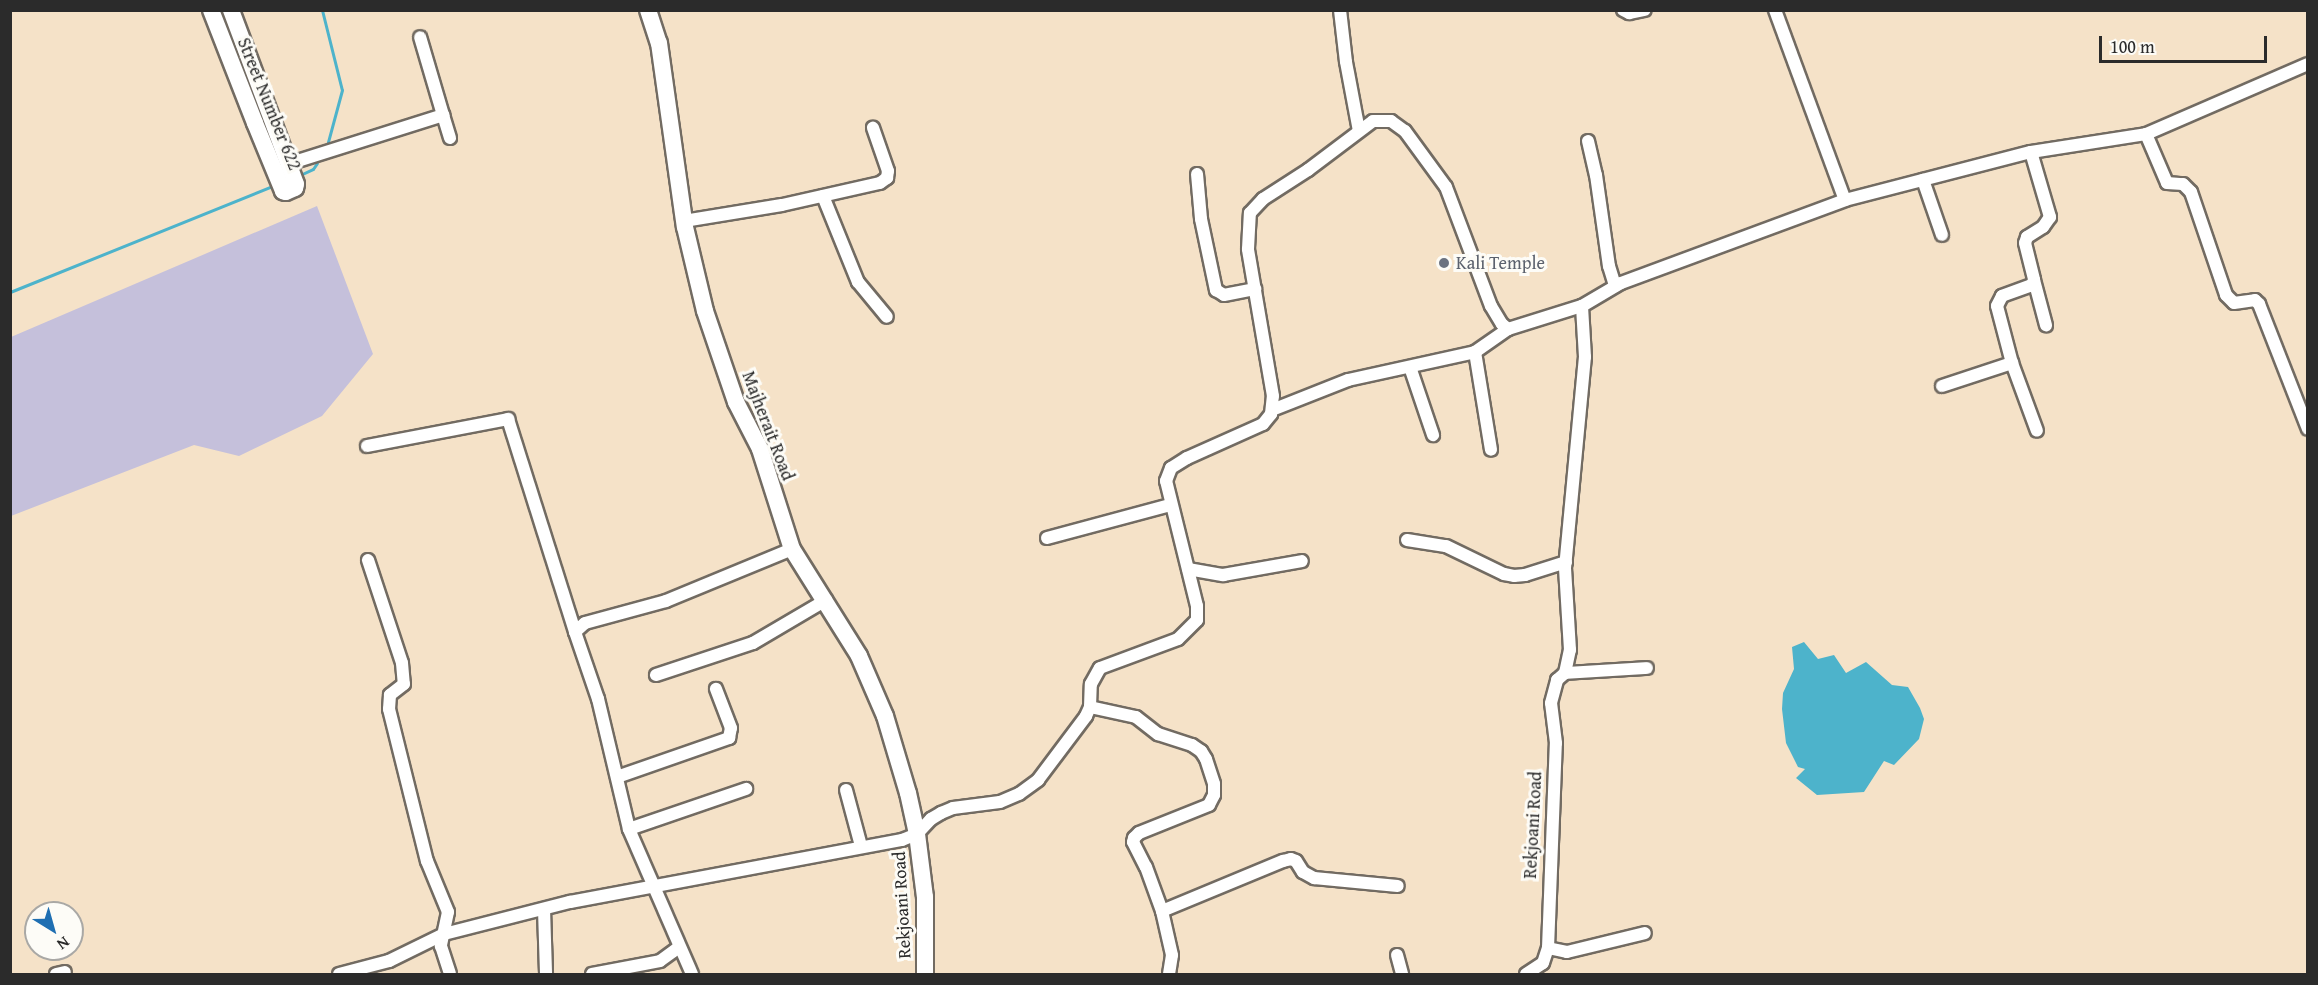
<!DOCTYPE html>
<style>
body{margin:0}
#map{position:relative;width:2318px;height:985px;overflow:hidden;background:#f5e2c8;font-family:"Gentium Book Plus",serif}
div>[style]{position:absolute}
.industrial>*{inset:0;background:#c5c0db}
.water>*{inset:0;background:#4db3cb}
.stream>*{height:3px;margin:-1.5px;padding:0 1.5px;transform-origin:1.5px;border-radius:1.5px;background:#4db3cb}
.roads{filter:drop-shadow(2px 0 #726b62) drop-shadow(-2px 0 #726b62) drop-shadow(0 2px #726b62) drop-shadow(0 -2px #726b62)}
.street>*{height:12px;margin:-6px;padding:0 6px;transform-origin:6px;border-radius:6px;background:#fff}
.secondary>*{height:16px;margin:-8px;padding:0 8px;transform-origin:8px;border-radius:8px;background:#fff}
.dots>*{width:16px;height:16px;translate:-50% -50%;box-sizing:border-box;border:3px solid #fdfcf7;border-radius:50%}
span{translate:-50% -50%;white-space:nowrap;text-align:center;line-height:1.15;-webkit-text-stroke:6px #fdfcf7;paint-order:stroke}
.street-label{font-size:18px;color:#2b2b2b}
.worship-label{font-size:18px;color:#5b616d}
.left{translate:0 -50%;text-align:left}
.frame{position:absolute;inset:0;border:12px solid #2b2b2b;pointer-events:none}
.north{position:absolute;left:24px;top:901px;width:60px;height:60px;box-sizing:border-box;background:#fdfcf7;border:2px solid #a9a8a5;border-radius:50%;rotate:143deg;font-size:16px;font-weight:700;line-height:24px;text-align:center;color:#2b2b2b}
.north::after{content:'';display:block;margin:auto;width:21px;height:27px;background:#1f6fb2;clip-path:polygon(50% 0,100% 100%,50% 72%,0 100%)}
.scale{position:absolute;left:2099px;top:36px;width:168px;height:27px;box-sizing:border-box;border:3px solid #2b2b2b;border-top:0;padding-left:8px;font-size:18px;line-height:21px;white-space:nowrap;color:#2b2b2b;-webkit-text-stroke:4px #fdfcf7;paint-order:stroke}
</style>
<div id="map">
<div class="industrial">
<i style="clip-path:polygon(317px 206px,373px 354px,322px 416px,239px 456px,194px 445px,11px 516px,11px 337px)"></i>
</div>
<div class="water">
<i style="clip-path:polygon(1804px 642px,1818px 659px,1834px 655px,1846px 673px,1866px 662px,1892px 685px,1908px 687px,1920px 708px,1924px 719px,1919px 739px,1894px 765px,1884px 761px,1864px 792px,1817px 795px,1796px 778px,1805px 769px,1798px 767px,1786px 743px,1782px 709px,1783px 693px,1794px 669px,1792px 647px)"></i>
</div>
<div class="stream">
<i style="left:322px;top:10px;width:82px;rotate:76deg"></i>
<i style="left:342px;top:90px;width:54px;rotate:105.1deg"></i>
<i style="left:300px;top:175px;width:14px;rotate:-25deg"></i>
<i style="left:313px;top:169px;width:7px;rotate:-56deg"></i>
<i style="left:10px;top:292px;width:284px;rotate:-22deg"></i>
</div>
<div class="roads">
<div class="street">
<i style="left:1340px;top:10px;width:52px;rotate:83.4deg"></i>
<i style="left:1346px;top:62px;width:70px;rotate:79.3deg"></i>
<i style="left:1623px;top:10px;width:7px;rotate:27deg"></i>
<i style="left:1629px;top:13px;width:16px;rotate:-11deg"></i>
<i style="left:1775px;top:10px;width:202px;rotate:69.8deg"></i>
<i style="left:443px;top:115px;width:24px;rotate:73deg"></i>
<i style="left:2146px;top:134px;width:53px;rotate:66.8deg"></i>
<i style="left:2167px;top:183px;width:16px;rotate:4deg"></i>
<i style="left:2183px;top:184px;width:11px;rotate:45deg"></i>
<i style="left:2191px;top:192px;width:109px;rotate:71.2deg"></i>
<i style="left:2226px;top:295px;width:11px;rotate:45deg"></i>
<i style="left:2234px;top:303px;width:21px;rotate:-8deg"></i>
<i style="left:2255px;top:300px;width:6px;rotate:45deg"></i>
<i style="left:2259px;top:304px;width:134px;rotate:68.6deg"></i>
<i style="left:1588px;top:141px;width:35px;rotate:77deg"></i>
<i style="left:1596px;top:175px;width:92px;rotate:81.9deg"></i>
<i style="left:1609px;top:266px;width:21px;rotate:73deg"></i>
<i style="left:2031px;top:152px;width:68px;rotate:73.7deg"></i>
<i style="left:2050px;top:217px;width:12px;rotate:125deg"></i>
<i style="left:2043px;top:227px;width:19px;rotate:148deg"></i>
<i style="left:2027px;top:237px;width:6px;rotate:108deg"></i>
<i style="left:2025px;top:243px;width:38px;rotate:76deg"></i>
<i style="left:2034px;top:280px;width:5px;rotate:112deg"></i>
<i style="left:2032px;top:285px;width:32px;rotate:160deg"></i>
<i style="left:2002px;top:296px;width:11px;rotate:117deg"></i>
<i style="left:1997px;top:306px;width:59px;rotate:75.3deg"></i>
<i style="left:2012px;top:363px;width:72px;rotate:69.8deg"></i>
<i style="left:288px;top:164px;width:163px;rotate:-17.5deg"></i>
<i style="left:443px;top:115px;width:81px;rotate:-106.4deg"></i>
<i style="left:1197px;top:174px;width:45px;rotate:84.9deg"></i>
<i style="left:1201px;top:219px;width:73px;rotate:78.1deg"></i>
<i style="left:1216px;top:290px;width:9px;rotate:32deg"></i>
<i style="left:1224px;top:295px;width:32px;rotate:-11deg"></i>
<i style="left:1923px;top:180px;width:58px;rotate:70.9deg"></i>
<i style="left:823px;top:196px;width:93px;rotate:67.9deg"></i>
<i style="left:858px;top:282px;width:45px;rotate:50.4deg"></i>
<i style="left:684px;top:221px;width:99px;rotate:-9.3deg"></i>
<i style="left:782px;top:205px;width:100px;rotate:-12.7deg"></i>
<i style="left:880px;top:183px;width:9px;rotate:-36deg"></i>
<i style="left:887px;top:178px;width:7px;rotate:-82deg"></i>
<i style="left:888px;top:171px;width:46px;rotate:-109.2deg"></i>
<i style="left:2034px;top:280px;width:47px;rotate:75.1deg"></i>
<i style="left:1475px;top:352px;width:99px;rotate:80.7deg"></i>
<i style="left:1410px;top:367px;width:72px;rotate:71.3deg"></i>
<i style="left:1942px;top:386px;width:74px;rotate:-18.2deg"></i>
<i style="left:1272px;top:410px;width:82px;rotate:-21.5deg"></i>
<i style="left:1348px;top:380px;width:130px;rotate:-12.4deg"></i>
<i style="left:1475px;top:352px;width:40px;rotate:-34.9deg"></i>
<i style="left:1508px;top:329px;width:77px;rotate:-17.3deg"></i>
<i style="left:1582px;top:306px;width:45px;rotate:-30.5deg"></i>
<i style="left:1621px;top:283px;width:239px;rotate:-20.3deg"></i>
<i style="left:1845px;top:200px;width:192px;rotate:-14.5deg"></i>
<i style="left:2031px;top:152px;width:116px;rotate:-8.9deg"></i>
<i style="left:2146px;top:134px;width:176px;rotate:-23.4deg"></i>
<i style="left:367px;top:446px;width:144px;rotate:-10.8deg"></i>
<i style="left:508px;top:419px;width:223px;rotate:72.5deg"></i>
<i style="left:1047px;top:538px;width:127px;rotate:-15deg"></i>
<i style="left:1407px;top:540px;width:39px;rotate:9deg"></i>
<i style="left:1446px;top:546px;width:64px;rotate:25.8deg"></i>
<i style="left:1504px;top:574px;width:10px;rotate:11deg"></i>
<i style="left:1514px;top:576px;width:11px;rotate:-5deg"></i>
<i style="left:1525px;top:575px;width:43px;rotate:-17.6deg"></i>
<i style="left:368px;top:560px;width:108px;rotate:71.7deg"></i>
<i style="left:402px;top:663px;width:21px;rotate:85deg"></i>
<i style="left:404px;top:684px;width:18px;rotate:142deg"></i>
<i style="left:390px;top:695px;width:14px;rotate:94deg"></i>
<i style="left:389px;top:709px;width:157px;rotate:76deg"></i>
<i style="left:427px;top:861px;width:55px;rotate:67.6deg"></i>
<i style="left:448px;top:912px;width:35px;rotate:102deg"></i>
<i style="left:441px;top:946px;width:29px;rotate:72deg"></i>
<i style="left:1188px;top:569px;width:36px;rotate:10deg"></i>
<i style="left:1223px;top:575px;width:80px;rotate:-10deg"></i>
<i style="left:1565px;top:673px;width:24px;rotate:-78deg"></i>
<i style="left:1570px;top:650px;width:82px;rotate:-93.5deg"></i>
<i style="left:1565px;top:568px;width:212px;rotate:-84.6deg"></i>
<i style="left:1585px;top:357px;width:51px;rotate:-93.4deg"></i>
<i style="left:1565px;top:673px;width:82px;rotate:-3.5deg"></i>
<i style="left:656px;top:675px;width:102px;rotate:-18.3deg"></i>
<i style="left:753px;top:643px;width:85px;rotate:-30.5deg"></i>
<i style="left:1090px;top:707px;width:47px;rotate:12.3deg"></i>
<i style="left:1136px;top:717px;width:28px;rotate:38deg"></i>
<i style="left:1158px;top:734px;width:36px;rotate:18deg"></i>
<i style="left:1192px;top:745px;width:11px;rotate:34deg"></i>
<i style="left:1201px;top:751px;width:9px;rotate:58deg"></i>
<i style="left:1206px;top:759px;width:26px;rotate:72deg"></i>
<i style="left:1214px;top:784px;width:11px;rotate:90deg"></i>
<i style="left:1214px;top:795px;width:11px;rotate:117deg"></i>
<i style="left:1209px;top:805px;width:75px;rotate:158.2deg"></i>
<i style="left:1139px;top:833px;width:7px;rotate:135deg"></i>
<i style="left:1134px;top:838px;width:4px;rotate:104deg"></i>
<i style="left:1133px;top:842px;width:28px;rotate:63deg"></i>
<i style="left:1146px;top:867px;width:47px;rotate:70deg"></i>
<i style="left:617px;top:777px;width:119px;rotate:-19.2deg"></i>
<i style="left:729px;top:738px;width:10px;rotate:-79deg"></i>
<i style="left:731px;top:728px;width:42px;rotate:-111deg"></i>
<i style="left:846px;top:790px;width:58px;rotate:75deg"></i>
<i style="left:629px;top:829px;width:124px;rotate:-18.9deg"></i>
<i style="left:544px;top:909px;width:65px;rotate:88.2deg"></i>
<i style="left:1548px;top:948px;width:19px;rotate:12deg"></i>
<i style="left:1567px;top:952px;width:80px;rotate:-13.7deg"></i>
<i style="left:1397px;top:955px;width:20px;rotate:75deg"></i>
<i style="left:56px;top:974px;width:9px;rotate:-13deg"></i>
<i style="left:339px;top:974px;width:52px;rotate:-14.6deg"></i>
<i style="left:389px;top:961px;width:61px;rotate:-26.1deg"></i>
<i style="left:444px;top:934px;width:130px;rotate:-14.3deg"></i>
<i style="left:570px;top:902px;width:338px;rotate:-10.6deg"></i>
<i style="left:902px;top:840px;width:16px;rotate:-22deg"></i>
<i style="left:917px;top:834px;width:21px;rotate:-47deg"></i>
<i style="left:931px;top:819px;width:12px;rotate:-31deg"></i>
<i style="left:941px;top:813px;width:13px;rotate:-23deg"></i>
<i style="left:953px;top:808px;width:47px;rotate:-7.3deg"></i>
<i style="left:1000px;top:802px;width:21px;rotate:-23deg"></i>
<i style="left:1019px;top:794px;width:24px;rotate:-36deg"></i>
<i style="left:1038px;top:780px;width:80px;rotate:-53.1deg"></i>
<i style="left:1086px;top:716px;width:10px;rotate:-66deg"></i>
<i style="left:1090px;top:707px;width:23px;rotate:-88deg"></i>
<i style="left:1091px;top:684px;width:18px;rotate:-61deg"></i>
<i style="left:1100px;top:668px;width:83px;rotate:-20.4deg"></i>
<i style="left:1178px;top:639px;width:27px;rotate:-45deg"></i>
<i style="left:1197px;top:620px;width:14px;rotate:-90deg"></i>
<i style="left:1197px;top:606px;width:129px;rotate:-103.9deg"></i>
<i style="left:1166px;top:481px;width:14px;rotate:-69deg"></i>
<i style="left:1171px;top:468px;width:19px;rotate:-32deg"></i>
<i style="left:1187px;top:458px;width:83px;rotate:-24.1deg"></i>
<i style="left:1263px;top:424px;width:13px;rotate:-51deg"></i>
<i style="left:1271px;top:414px;width:18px;rotate:-84deg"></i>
<i style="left:1273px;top:396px;width:149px;rotate:-99.7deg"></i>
<i style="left:1248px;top:249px;width:36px;rotate:-87deg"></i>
<i style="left:1250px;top:213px;width:19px;rotate:-47deg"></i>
<i style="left:1263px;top:199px;width:54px;rotate:-32.8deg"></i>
<i style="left:1308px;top:170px;width:81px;rotate:-37deg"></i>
<i style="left:1373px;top:121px;width:18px"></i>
<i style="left:1391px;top:121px;width:17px;rotate:36deg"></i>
<i style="left:1405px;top:131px;width:69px;rotate:53.8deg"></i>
<i style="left:1446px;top:187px;width:127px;rotate:69.3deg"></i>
<i style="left:1491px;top:306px;width:21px;rotate:59deg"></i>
<i style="left:1502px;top:324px;width:8px;rotate:40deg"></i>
<i style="left:592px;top:974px;width:69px;rotate:-10.8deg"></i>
<i style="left:660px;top:961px;width:24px;rotate:-36deg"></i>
<i style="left:692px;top:974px;width:158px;rotate:-113.5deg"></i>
<i style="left:629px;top:829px;width:134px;rotate:-103.4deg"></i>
<i style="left:598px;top:699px;width:71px;rotate:-108.9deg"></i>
<i style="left:575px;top:632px;width:13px;rotate:-42deg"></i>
<i style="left:585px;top:623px;width:84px;rotate:-15.2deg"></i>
<i style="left:666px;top:601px;width:136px;rotate:-22.4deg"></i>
<i style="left:1169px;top:974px;width:19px;rotate:-81deg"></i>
<i style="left:1172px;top:955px;width:45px;rotate:-102.8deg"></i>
<i style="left:1162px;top:911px;width:131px;rotate:-22.5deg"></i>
<i style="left:1283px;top:861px;width:8px;rotate:-14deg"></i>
<i style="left:1291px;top:859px;width:5px;rotate:22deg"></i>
<i style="left:1296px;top:861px;width:13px;rotate:58deg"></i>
<i style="left:1303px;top:872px;width:13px;rotate:29deg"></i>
<i style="left:1314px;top:878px;width:84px;rotate:5.4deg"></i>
<i style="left:1526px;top:974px;width:20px;rotate:-33deg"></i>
<i style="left:1543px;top:963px;width:16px;rotate:-72deg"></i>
<i style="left:1548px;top:948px;width:205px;rotate:-87.8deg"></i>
<i style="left:1556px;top:743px;width:40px;rotate:-97.1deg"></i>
<i style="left:1551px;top:703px;width:24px;rotate:-75deg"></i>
<i style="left:1557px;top:680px;width:11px;rotate:-41deg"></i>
</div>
<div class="secondary">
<i style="left:211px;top:10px;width:121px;rotate:68.7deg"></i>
<i style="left:255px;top:123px;width:74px;rotate:67.6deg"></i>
<i style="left:283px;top:191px;width:3px;rotate:18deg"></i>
<i style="left:286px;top:192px;width:10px;rotate:-24deg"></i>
<i style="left:295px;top:188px;width:4px;rotate:-76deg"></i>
<i style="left:296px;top:184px;width:186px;rotate:-110.5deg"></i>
<i style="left:648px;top:10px;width:35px;rotate:72deg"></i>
<i style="left:659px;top:43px;width:186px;rotate:82deg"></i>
<i style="left:685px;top:227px;width:86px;rotate:76.6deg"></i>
<i style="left:705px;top:311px;width:96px;rotate:71.2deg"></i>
<i style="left:736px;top:402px;width:53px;rotate:62.9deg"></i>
<i style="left:760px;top:449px;width:105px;rotate:72.3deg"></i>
<i style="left:792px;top:549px;width:126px;rotate:57.9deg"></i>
<i style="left:859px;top:656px;width:65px;rotate:66.6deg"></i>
<i style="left:885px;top:716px;width:80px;rotate:73.4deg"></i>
<i style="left:908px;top:793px;width:42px;rotate:77.6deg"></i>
<i style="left:917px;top:834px;width:64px;rotate:82.8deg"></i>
<i style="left:925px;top:897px;width:77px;rotate:90deg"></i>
</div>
</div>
<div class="dots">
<i style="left:1444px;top:263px;background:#6b7280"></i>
</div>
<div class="street-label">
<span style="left:269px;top:104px;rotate:68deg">Street Number 622</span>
<span style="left:768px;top:426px;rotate:69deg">Majherait Road</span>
<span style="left:1533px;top:825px;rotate:-87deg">Rekjoani Road</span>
<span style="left:902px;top:905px;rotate:-93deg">Rekjoani Road</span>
</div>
<div class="worship-label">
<span class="left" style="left:1456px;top:263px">Kali Temple</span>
</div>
<div class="frame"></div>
<div class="north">N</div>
<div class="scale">100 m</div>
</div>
